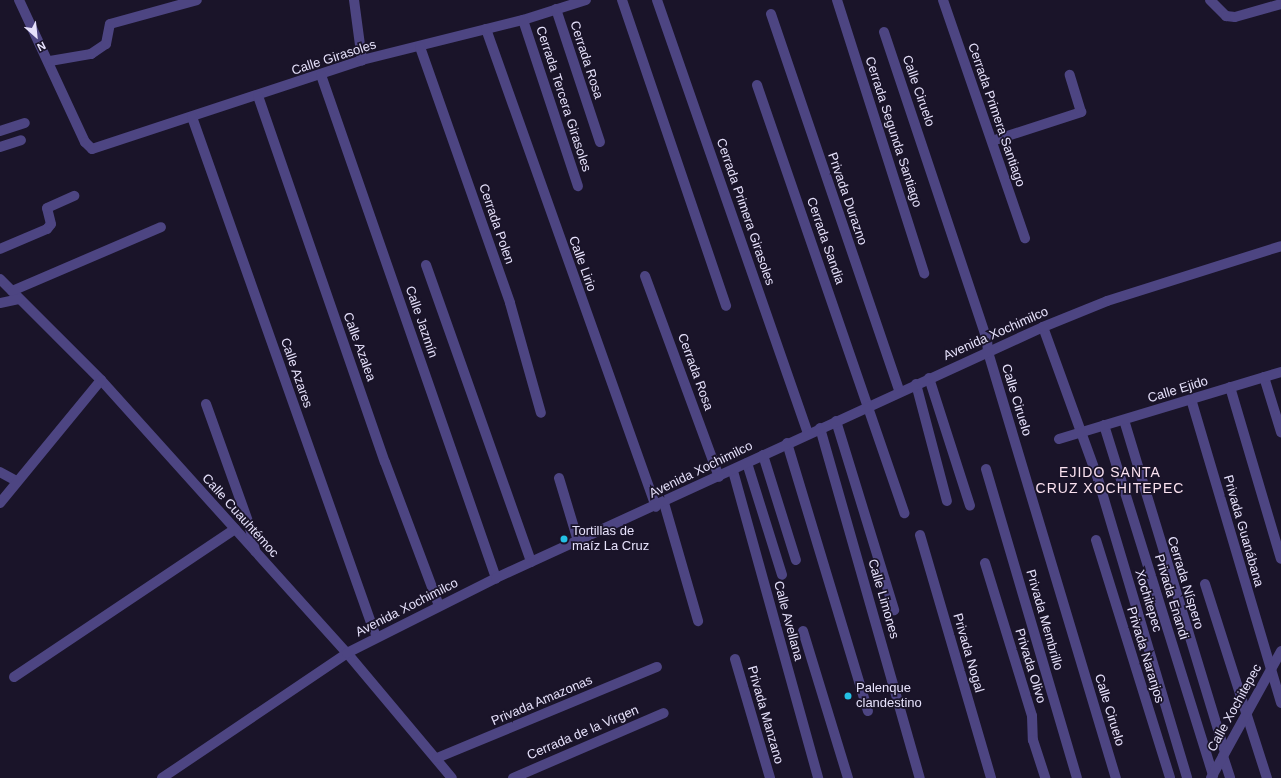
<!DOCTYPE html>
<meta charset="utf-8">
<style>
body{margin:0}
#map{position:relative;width:1281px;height:778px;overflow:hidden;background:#1a1429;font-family:Helvetica,sans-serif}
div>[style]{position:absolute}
.minor>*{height:10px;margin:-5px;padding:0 5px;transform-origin:5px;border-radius:5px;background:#4d4582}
.dots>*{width:11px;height:11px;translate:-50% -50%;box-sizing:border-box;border:2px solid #1a1429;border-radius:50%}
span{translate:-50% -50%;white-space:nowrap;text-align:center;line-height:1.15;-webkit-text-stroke:3.5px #1a1429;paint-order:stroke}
.street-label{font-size:13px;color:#e6e1fb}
.poi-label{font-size:13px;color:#e6e1fb}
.left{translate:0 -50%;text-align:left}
.neighbourhood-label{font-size:14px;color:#fbe2f0;letter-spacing:1px}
.north{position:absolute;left:16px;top:16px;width:40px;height:40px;-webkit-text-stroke:3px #1a1429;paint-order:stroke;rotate:153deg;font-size:11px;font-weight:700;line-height:16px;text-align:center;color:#e6e1fb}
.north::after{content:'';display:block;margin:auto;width:14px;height:18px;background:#e6e1fb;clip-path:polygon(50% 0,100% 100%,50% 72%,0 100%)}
</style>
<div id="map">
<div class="minor">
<i style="left:19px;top:0;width:157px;rotate:65.1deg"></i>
<i style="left:85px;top:142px;width:10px;rotate:45deg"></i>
<i style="left:92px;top:149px;width:284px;rotate:-18.2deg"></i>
<i style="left:362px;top:60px;width:166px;rotate:-14deg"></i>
<i style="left:523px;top:20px;width:66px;rotate:-17.6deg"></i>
<i style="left:354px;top:0;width:61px;rotate:82.4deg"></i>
<i style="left:622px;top:0;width:323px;rotate:71.2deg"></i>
<i style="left:657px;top:0;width:459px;rotate:70.8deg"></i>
<i style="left:837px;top:0;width:287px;rotate:72.3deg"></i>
<i style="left:943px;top:0;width:252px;rotate:71deg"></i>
<i style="left:1210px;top:0;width:23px;rotate:45deg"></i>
<i style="left:1226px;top:16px;width:9px;rotate:6deg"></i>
<i style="left:1235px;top:17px;width:48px;rotate:-15.8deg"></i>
<i style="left:556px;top:9px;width:140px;rotate:71.7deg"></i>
<i style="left:771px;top:14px;width:399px;rotate:71.2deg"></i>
<i style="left:523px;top:20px;width:175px;rotate:71.7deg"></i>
<i style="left:486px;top:29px;width:507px;rotate:70.42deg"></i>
<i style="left:884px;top:32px;width:324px;rotate:71.5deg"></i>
<i style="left:987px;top:339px;width:13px;rotate:86deg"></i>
<i style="left:988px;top:352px;width:445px;rotate:73.3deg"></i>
<i style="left:420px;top:47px;width:271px;rotate:70.6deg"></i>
<i style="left:510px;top:303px;width:114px;rotate:74.3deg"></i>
<i style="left:50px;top:61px;width:42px;rotate:-9.7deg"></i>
<i style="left:91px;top:54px;width:18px;rotate:-34deg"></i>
<i style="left:106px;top:44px;width:20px;rotate:-79deg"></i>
<i style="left:110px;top:24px;width:90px;rotate:-15.4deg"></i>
<i style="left:321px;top:75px;width:533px;rotate:70.82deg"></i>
<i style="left:757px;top:85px;width:453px;rotate:71deg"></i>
<i style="left:258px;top:96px;width:387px;rotate:70.9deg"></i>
<i style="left:385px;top:462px;width:154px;rotate:69.4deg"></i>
<i style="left:192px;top:117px;width:552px;rotate:70.51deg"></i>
<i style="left:0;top:131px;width:26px;rotate:-18deg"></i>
<i style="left:992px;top:141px;width:94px;rotate:-18deg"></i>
<i style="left:1081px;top:112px;width:39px;rotate:-107deg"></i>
<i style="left:0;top:147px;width:22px;rotate:-18deg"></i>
<i style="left:0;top:249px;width:51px;rotate:-23.1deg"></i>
<i style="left:47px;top:229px;width:6px;rotate:-51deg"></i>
<i style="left:51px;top:224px;width:16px;rotate:-104deg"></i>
<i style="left:47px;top:208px;width:30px;rotate:-24deg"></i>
<i style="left:426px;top:265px;width:315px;rotate:70.5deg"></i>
<i style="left:645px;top:276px;width:214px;rotate:69.8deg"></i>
<i style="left:0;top:279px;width:143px;rotate:45deg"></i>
<i style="left:101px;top:380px;width:367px;rotate:48deg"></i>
<i style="left:347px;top:653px;width:163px;rotate:50deg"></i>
<i style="left:12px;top:291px;width:162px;rotate:-23.2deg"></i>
<i style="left:0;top:303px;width:19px;rotate:-12deg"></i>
<i style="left:1043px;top:327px;width:162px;rotate:70.1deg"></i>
<i style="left:1098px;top:479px;width:312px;rotate:73.4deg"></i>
<i style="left:1264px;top:377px;width:58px;rotate:72.8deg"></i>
<i style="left:929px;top:378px;width:134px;rotate:72.2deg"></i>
<i style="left:916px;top:384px;width:121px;rotate:75.2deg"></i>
<i style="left:1230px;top:387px;width:179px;rotate:73.5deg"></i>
<i style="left:1191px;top:399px;width:317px;rotate:73.5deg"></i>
<i style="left:206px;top:404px;width:127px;rotate:70.3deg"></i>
<i style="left:249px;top:524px;width:28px;rotate:77deg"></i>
<i style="left:1124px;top:420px;width:347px;rotate:73.1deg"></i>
<i style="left:836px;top:421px;width:198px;rotate:72.9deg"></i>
<i style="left:1104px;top:425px;width:367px;rotate:72.7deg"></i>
<i style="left:820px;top:428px;width:364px;rotate:74.1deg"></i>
<i style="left:1059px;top:439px;width:232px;rotate:-16.8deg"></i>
<i style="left:787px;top:443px;width:280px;rotate:73.2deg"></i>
<i style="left:763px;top:455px;width:110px;rotate:72.6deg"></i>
<i style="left:747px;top:463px;width:117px;rotate:72.6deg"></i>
<i style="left:986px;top:469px;width:322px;rotate:73.6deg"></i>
<i style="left:733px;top:471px;width:319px;rotate:74.5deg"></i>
<i style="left:0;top:472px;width:18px;rotate:29deg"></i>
<i style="left:559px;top:478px;width:66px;rotate:73.2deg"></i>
<i style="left:0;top:503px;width:159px;rotate:-50.6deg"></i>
<i style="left:664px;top:503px;width:123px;rotate:73.9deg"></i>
<i style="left:920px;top:535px;width:253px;rotate:73.7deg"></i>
<i style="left:1096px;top:540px;width:249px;rotate:72.7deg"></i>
<i style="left:985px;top:563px;width:160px;rotate:72.9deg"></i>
<i style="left:1032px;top:716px;width:24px;rotate:88deg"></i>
<i style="left:1033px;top:740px;width:40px;rotate:72deg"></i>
<i style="left:1205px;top:584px;width:204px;rotate:72.3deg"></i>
<i style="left:803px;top:631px;width:154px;rotate:73deg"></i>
<i style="left:735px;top:659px;width:124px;rotate:73.6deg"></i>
<i style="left:14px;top:677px;width:266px;rotate:-33.8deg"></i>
<i style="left:1223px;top:756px;width:23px;rotate:72deg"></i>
<i style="left:437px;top:758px;width:238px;rotate:-22.5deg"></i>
<i style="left:162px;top:778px;width:223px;rotate:-34deg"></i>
<i style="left:347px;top:653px;width:167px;rotate:-26.7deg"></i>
<i style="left:496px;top:578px;width:602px;rotate:-24.65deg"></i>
<i style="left:1043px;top:327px;width:69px;rotate:-22.1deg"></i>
<i style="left:1107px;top:301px;width:182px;rotate:-17.5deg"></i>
<i style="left:513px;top:778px;width:164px;rotate:-23.3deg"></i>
<i style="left:1211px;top:778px;width:145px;rotate:-61.1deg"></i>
</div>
<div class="dots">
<i style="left:564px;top:539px;background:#24c0e4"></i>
<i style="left:848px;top:696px;background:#24c0e4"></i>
</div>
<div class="street-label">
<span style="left:334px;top:58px;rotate:-18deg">Calle Girasoles</span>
<span style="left:586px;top:60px;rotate:72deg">Cerrada Rosa</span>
<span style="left:918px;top:91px;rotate:71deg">Calle Ciruelo</span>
<span style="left:563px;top:99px;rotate:72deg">Cerrada Tercera Girasoles</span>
<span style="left:996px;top:115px;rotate:71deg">Cerrada Primera Santiago</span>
<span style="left:893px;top:132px;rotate:72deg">Cerrada Segunda Santiago</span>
<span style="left:847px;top:199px;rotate:71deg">Privada Durazno</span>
<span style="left:745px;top:212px;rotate:71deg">Cerrada Primera Girasoles</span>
<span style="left:496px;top:224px;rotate:71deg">Cerrada Polen</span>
<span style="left:825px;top:241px;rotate:71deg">Cerrada Sandia</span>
<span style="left:582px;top:264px;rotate:70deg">Calle Lirio</span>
<span style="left:421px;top:322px;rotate:71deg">Calle Jazmín</span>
<span style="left:996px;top:334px;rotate:-24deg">Avenida Xochimilco</span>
<span style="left:359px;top:347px;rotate:70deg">Calle Azalea</span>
<span style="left:695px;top:372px;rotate:70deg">Cerrada Rosa</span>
<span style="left:296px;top:373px;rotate:71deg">Calle Azares</span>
<span style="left:1178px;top:390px;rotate:-17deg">Calle Ejido</span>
<span style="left:1016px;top:400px;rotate:73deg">Calle Ciruelo</span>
<span style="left:701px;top:470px;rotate:-26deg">Avenida Xochimilco</span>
<span style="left:240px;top:516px;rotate:48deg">Calle Cuauhtémoc</span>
<span style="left:1243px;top:531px;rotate:74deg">Privada Guanábana</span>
<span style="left:1185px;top:583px;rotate:73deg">Cerrada Níspero</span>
<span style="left:1171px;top:597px;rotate:73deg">Privada Enandi</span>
<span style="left:883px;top:599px;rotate:74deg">Calle Limones</span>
<span style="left:1148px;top:601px;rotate:73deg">Xochitepec</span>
<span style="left:407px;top:608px;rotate:-27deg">Avenida Xochimilco</span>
<span style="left:1044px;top:620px;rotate:74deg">Privada Membrillo</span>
<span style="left:788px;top:621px;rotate:75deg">Calle Avellana</span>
<span style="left:968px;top:653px;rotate:74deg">Privada Nogal</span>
<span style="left:1145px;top:655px;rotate:73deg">Privada Naranjos</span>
<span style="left:1030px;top:666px;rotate:73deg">Privada Olivo</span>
<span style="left:542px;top:701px;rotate:-23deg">Privada Amazonas</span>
<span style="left:1235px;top:708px;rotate:-61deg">Calle Xochitepec</span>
<span style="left:1109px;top:710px;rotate:73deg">Calle Ciruelo</span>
<span style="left:765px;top:715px;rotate:74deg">Privada Manzano</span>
<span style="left:583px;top:733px;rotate:-23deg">Cerrada de la Virgen</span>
</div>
<div class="poi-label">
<span class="left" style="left:572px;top:539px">Tortillas de<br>maíz La Cruz</span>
<span class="left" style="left:856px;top:696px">Palenque<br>clandestino</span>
</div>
<div class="neighbourhood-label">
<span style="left:1110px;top:480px">EJIDO SANTA<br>CRUZ XOCHITEPEC</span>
</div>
<div class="north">N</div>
</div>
